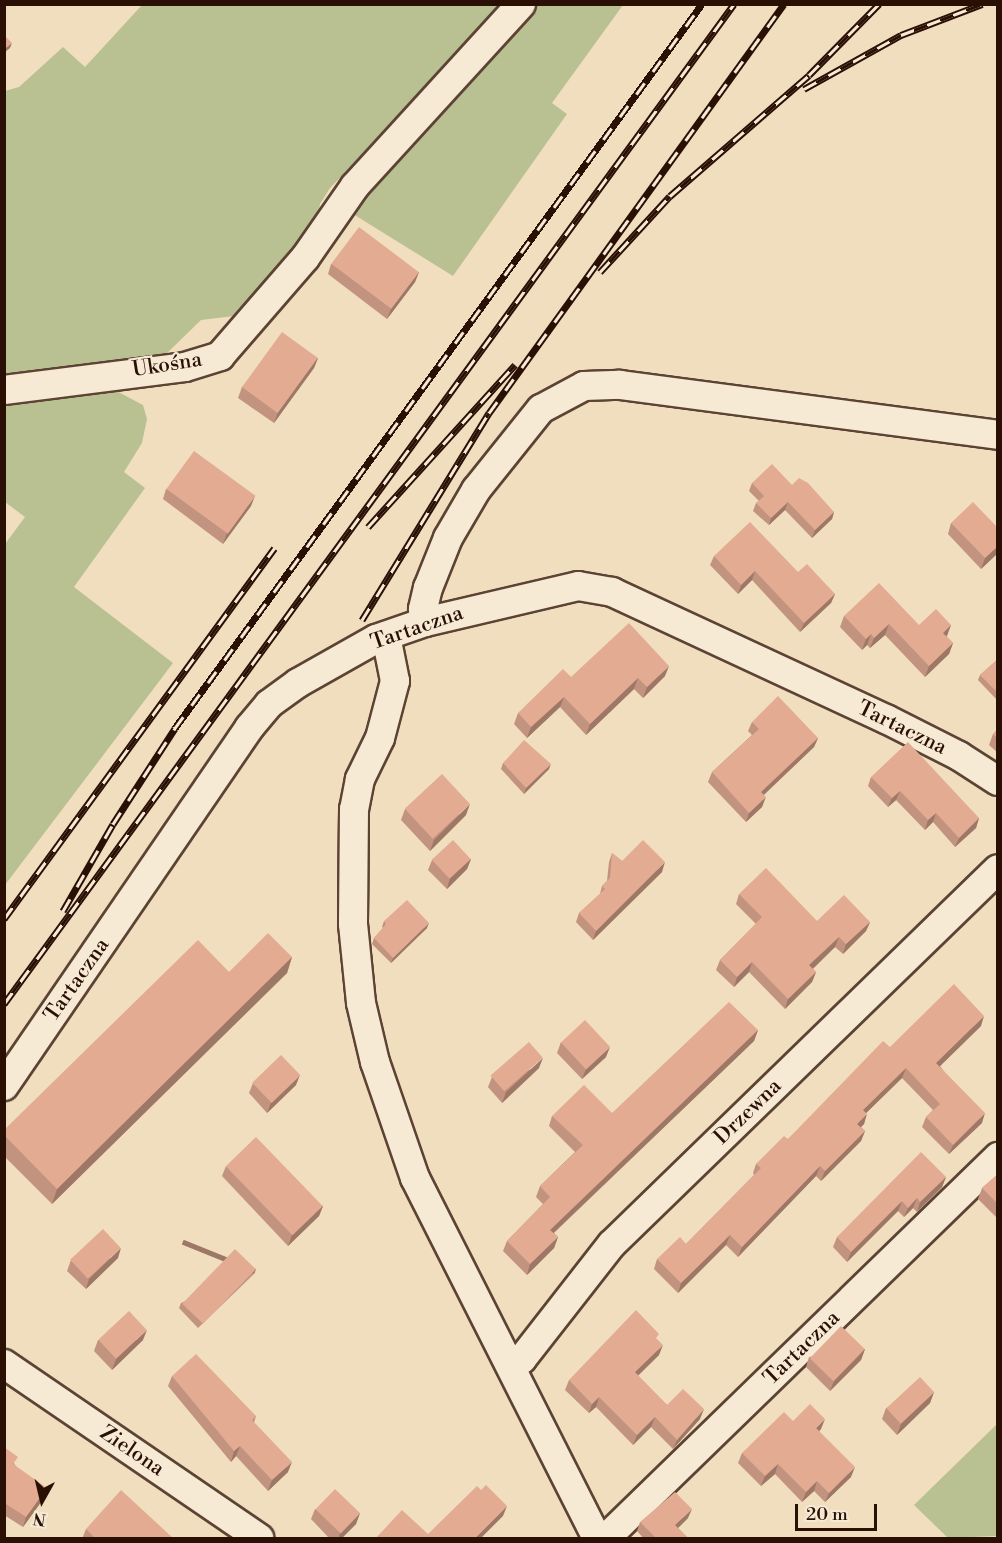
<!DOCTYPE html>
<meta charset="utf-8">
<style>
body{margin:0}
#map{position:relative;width:1002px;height:1543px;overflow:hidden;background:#f1debf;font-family:"Libre Bodoni",serif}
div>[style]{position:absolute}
.green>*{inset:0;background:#b9c192}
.roads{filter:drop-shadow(2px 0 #5c4334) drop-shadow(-2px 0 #5c4334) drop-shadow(0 2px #5c4334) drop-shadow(0 -2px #5c4334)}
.minor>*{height:28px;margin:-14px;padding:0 14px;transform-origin:14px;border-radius:14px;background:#f6ead5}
.rail>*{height:7px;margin-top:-3.5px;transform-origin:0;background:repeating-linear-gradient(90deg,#f6ead5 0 14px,#2a0f05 0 28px);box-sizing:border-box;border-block:2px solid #2a0f05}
.wall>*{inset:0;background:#c2937e}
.shaded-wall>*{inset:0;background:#9e7866;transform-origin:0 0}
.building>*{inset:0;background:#e2ab92;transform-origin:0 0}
span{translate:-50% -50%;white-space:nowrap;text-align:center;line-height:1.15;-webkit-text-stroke:4.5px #f6ead5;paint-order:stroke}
.street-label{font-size:21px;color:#2a0f05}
.frame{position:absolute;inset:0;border:6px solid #2a0f05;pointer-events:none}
.north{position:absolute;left:12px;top:1471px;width:60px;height:60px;-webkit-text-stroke:4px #f6ead5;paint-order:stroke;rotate:188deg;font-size:16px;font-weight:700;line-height:24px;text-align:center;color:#2a0f05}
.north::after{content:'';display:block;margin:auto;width:21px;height:27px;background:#2a0f05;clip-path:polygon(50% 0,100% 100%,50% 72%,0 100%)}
.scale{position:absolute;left:795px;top:1504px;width:82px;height:27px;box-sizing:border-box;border:3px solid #2a0f05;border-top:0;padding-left:8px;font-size:18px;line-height:21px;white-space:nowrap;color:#2a0f05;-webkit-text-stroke:4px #f6ead5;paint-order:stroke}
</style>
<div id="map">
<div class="green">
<i style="clip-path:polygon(142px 5px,511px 5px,330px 188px,320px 204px,317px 224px,262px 290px,234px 316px,201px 320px,162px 358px,5px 379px,5px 91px,19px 87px,63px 47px,85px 67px)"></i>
<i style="clip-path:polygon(527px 5px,623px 5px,552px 103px,567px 114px,453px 276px,353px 214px,352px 205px)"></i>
<i style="clip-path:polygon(107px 386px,143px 405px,147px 419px,142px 443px,124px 472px,145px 488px,74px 587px,173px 663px,5px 885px,5px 544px,25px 517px,5px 502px,5px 399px)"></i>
<i style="clip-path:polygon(997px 1424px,997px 1536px,948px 1538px,914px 1505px)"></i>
</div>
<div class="roads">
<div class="minor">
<i style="left:4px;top:390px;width:182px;rotate:-7.2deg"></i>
<i style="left:185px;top:367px;width:37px;rotate:-17deg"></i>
<i style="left:220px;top:356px;width:130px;rotate:-49.1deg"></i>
<i style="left:305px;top:258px;width:88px;rotate:-55.2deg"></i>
<i style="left:355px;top:186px;width:246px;rotate:-47.6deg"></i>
<i style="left:425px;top:622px;width:13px;rotate:-99deg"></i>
<i style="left:423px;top:609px;width:22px;rotate:-77deg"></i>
<i style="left:428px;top:588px;width:54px;rotate:-68.2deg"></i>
<i style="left:448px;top:538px;width:56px;rotate:-59.7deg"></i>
<i style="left:476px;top:490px;width:104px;rotate:-51.3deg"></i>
<i style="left:541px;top:409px;width:49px;rotate:-28.1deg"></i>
<i style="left:584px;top:386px;width:36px;rotate:-2deg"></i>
<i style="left:620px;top:385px;width:381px;rotate:7.5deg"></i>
<i style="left:386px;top:636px;width:46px;rotate:78.7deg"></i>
<i style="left:395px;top:681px;width:59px;rotate:104.7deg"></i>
<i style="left:380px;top:738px;width:46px;rotate:116deg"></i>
<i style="left:360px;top:779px;width:31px;rotate:101deg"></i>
<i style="left:354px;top:809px;width:115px;rotate:90.5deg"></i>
<i style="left:353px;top:924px;width:79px;rotate:84.2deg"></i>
<i style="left:361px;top:1003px;width:61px;rotate:76.7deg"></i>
<i style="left:375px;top:1062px;width:123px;rotate:71deg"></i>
<i style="left:415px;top:1178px;width:403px;rotate:63.2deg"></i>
<i style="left:4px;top:1086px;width:434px;rotate:-55.6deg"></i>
<i style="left:249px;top:728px;width:31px;rotate:-50deg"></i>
<i style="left:269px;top:704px;width:36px;rotate:-36deg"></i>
<i style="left:298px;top:683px;width:90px;rotate:-29.4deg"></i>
<i style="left:376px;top:639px;width:52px;rotate:-19.1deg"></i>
<i style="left:425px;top:622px;width:157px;rotate:-13.2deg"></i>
<i style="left:578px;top:586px;width:35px;rotate:10deg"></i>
<i style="left:612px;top:592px;width:302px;rotate:24.9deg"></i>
<i style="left:886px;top:719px;width:82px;rotate:26.9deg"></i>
<i style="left:959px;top:756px;width:46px;rotate:32.7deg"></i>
<i style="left:4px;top:1364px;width:309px;rotate:34.3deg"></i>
<i style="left:511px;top:1366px;width:13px;rotate:-32deg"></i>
<i style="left:522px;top:1359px;width:146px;rotate:-52deg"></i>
<i style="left:612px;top:1244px;width:538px;rotate:-44.17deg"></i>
<i style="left:606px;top:1538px;width:547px;rotate:-44.18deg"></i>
</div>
</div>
<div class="rail">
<i style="left:804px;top:89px;width:111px;rotate:-29.1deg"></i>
<i style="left:901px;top:35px;width:87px;rotate:-20.9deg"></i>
<i style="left:600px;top:272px;width:103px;rotate:-47.4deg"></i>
<i style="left:670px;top:196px;width:184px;rotate:-41deg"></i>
<i style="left:809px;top:75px;width:100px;rotate:-45.4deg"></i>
<i style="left:368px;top:527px;width:219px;rotate:-47.8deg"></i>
<i style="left:362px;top:620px;width:243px;rotate:-58.5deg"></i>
<i style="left:489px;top:413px;width:504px;rotate:-54.2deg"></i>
<i style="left:63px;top:911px;width:100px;rotate:-60.1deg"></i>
<i style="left:113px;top:824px;width:114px;rotate:-57.1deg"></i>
<i style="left:175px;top:728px;width:895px;rotate:-53.95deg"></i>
<i style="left:4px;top:919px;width:459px;rotate:-53.9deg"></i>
<i style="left:4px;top:1004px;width:1238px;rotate:-53.87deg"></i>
</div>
<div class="wall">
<i style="clip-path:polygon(331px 264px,419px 272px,415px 282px,387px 319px,328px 274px)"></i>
<i style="clip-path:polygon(318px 358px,314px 368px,274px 423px,238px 398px,242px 387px)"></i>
<i style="clip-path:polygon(752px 483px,792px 485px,834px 512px,832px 519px,812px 538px,785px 510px,769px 525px,753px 511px,756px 503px,759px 501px,749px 491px)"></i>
<i style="clip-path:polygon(166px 489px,251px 506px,223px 544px,163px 499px)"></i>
<i style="clip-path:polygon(951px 523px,998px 528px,998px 553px,981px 569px,948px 534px)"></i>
<i style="clip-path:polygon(714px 556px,798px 572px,835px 594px,831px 603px,800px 632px,752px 580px,738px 594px,710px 565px)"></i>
<i style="clip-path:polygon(844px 616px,919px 625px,951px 625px,946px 636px,953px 643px,949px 654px,925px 677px,885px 635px,870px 648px,867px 645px,862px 650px,840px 627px)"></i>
<i style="clip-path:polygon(998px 659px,997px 700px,978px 680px,980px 675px)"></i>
<i style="clip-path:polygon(665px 676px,643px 698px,634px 689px,586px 735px,560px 707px,527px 738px,514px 724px,518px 713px,571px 677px)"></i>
<i style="clip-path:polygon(752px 722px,818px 738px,814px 747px,764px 795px,762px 807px,746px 822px,708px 782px,712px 772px,752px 735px,748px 731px)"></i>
<i style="clip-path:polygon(998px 729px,998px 753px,989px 745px,993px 734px)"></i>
<i style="clip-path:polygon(503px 763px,549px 769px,524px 794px,501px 769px)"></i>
<i style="clip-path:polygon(871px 777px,979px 818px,976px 828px,955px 847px,933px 822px,925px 830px,896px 800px,888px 807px,868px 786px)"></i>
<i style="clip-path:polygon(405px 809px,466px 815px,430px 851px,401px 820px)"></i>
<i style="clip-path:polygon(612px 853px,622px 861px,662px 872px,593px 940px,576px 922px,579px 913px,600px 894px,602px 886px,607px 881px,609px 862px)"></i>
<i style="clip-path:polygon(471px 859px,467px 869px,447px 889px,428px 870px,432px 860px)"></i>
<i style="clip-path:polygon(739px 894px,817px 921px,870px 922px,866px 931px,843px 954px,835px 947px,813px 969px,816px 972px,812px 982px,785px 1009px,749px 972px,734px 987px,716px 970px,720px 960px,756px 924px,736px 904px)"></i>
<i style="clip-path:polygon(384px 921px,427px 928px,391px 963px,372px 944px,374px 938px,383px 928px,382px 927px)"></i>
<i style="clip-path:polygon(292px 957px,287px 973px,52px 1204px,4px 1156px,4px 1130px,229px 972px)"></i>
<i style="clip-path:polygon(981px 1026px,940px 1066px,982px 1123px,949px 1154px,922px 1127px,926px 1117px,933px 1110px,902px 1078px,866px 1113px,864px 1124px,861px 1127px,865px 1131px,861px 1141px,821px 1181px,816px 1176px,738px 1257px,726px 1245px,678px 1293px,654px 1269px,657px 1259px,686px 1244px,754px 1175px,753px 1173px,756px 1164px,788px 1139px,890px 1047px)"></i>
<i style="clip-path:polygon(758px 1030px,754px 1041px,554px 1233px,558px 1237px,554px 1248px,527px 1275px,503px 1251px,507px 1241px,543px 1204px,536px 1197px,540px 1186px,575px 1152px,549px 1126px,552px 1116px,612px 1113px)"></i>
<i style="clip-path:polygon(561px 1042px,606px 1057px,582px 1079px,557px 1053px)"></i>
<i style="clip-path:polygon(539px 1068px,502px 1103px,488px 1087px,492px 1077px)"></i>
<i style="clip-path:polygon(253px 1083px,296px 1085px,267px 1113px,249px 1093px)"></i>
<i style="clip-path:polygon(226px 1166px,323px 1206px,319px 1216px,288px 1246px,222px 1176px)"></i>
<i style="clip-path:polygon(998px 1174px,998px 1219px,978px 1199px,982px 1188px)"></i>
<i style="clip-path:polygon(946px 1177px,942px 1187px,917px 1212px,913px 1208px,904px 1217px,898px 1211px,847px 1262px,833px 1247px,837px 1237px)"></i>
<i style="clip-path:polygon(118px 1258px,86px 1289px,67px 1271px,71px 1260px)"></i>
<i style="clip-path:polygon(256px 1269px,254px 1274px,198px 1328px,179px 1308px,181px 1303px)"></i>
<i style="clip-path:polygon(98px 1340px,143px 1340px,112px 1370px,94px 1351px)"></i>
<i style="clip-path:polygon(657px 1340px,659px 1355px,638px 1376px,667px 1405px,700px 1419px,673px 1449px,651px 1427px,633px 1445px,596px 1407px,589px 1413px,565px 1390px,569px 1380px)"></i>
<i style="clip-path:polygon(865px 1349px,861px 1360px,830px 1391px,806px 1367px,809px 1357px)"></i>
<i style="clip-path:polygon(172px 1376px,256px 1416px,254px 1423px,288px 1472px,268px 1491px,236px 1456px,231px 1462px,168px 1386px)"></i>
<i style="clip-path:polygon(934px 1392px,930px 1403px,897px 1435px,882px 1419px,886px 1408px)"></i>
<i style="clip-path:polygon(793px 1421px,821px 1429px,819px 1431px,851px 1477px,825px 1502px,814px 1491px,802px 1502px,775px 1474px,761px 1486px,738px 1463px,742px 1453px)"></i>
<i style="clip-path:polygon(4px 1447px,15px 1465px,44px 1498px,23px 1527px,4px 1515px)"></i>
<i style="clip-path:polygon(315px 1509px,360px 1513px,356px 1524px,341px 1539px,330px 1539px,311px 1519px)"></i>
<i style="clip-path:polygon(688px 1518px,678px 1528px,689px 1539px,644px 1539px,637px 1531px,640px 1522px)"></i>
<i style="clip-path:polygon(86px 1529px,174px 1539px,82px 1539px)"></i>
</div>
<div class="shaded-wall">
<i style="clip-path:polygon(12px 43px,10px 48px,4px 53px,4px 49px)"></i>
<i style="clip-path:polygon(419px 272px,415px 282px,387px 319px,391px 309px)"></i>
<i style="clip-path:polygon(318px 358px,314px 368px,274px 423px,278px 412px)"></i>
<i style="clip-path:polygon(255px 496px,251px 506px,223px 544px,227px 533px)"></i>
<i style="clip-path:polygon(788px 502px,785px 510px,769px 525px,771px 518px)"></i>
<i style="clip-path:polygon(834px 512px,832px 519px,812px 538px,815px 530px)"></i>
<i style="clip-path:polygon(998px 546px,998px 553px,981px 569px,985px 558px)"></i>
<i style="clip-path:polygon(755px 571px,752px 580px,738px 594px,741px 585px)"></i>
<i style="clip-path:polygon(835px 594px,831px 603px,800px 632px,804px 623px)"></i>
<i style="clip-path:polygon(889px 624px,885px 635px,870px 648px,874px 638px)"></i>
<i style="clip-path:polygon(951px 625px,947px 636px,939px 643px,943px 633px)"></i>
<i style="clip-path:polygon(871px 634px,867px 645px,862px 650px,866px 639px)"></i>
<i style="clip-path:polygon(953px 643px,949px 654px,925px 677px,929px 666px)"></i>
<i style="clip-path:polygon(669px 666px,665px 676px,643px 698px,647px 687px)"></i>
<i style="clip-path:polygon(638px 678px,634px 689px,586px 735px,590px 724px)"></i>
<i style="clip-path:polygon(564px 697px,560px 707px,527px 738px,531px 727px)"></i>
<i style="clip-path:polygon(818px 738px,814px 747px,757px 801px,761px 792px)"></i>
<i style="clip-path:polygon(551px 764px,549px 769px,524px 794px,526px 788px)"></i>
<i style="clip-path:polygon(900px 791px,896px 800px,888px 807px,892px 798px)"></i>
<i style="clip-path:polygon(766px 797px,762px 807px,746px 822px,749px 813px)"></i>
<i style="clip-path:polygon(470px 804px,466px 815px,430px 851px,434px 840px)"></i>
<i style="clip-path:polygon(936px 813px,933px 822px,925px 830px,928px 820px)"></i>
<i style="clip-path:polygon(979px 818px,976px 828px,955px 847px,959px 838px)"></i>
<i style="clip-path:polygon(471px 859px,467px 869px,447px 889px,450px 878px)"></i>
<i style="clip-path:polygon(665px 862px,662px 872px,593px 940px,596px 931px)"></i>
<i style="clip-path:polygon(870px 922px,866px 931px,843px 954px,846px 944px)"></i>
<i style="clip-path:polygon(429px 923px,427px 928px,391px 963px,393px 958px)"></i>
<i style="clip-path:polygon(839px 937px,835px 947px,806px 975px,809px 965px)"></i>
<i style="clip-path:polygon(292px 957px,287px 973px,52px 1204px,57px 1189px)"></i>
<i style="clip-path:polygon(752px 962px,749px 972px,734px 987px,737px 977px)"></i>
<i style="clip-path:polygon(816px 972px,812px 982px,785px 1009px,788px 999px)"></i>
<i style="clip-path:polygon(984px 1016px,981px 1026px,933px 1073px,936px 1063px)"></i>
<i style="clip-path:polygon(758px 1030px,754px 1041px,546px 1240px,550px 1230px)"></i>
<i style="clip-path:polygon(610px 1047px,606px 1057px,582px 1079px,586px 1069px)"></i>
<i style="clip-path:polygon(543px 1058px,539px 1068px,502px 1103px,506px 1092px)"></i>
<i style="clip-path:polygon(906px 1068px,902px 1078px,859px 1120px,863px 1110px)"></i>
<i style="clip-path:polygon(300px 1075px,296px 1085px,267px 1113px,271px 1103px)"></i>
<i style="clip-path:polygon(985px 1113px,982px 1123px,949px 1154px,953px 1145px)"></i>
<i style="clip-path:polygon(867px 1114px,864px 1124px,854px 1134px,857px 1124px)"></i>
<i style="clip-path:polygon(865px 1131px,861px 1141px,821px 1181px,825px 1171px)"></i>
<i style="clip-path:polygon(820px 1166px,816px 1176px,738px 1257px,742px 1247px)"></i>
<i style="clip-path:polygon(946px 1177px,942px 1187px,917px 1212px,920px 1202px)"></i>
<i style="clip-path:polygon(917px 1198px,913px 1208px,904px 1217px,908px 1208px)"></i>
<i style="clip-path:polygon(902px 1201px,898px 1211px,847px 1262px,851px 1252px)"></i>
<i style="clip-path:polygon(323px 1206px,319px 1216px,288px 1246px,292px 1235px)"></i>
<i style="clip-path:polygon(730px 1235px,726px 1245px,678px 1293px,681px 1283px)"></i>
<i style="clip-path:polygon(558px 1237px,554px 1248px,527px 1275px,530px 1264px)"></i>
<i style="clip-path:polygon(121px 1248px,118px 1258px,86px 1289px,89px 1279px)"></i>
<i style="left:256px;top:1269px;width:5px;height:78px;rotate:112deg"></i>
<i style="clip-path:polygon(147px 1330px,143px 1340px,112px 1370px,116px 1359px)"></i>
<i style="clip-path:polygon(663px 1345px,659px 1355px,631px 1382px,635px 1372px)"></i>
<i style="clip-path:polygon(865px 1349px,861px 1360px,830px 1391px,834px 1381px)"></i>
<i style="clip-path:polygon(934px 1392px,930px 1403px,897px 1435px,901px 1424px)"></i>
<i style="clip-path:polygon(599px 1397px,596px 1407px,589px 1413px,592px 1404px)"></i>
<i style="clip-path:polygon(704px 1409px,700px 1419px,673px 1449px,677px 1440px)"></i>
<i style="clip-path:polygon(655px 1417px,651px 1427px,633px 1445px,637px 1435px)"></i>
<i style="clip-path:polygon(825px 1419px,821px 1429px,813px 1438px,816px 1428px)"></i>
<i style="clip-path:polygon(240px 1446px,236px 1456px,231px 1462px,234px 1451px)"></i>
<i style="clip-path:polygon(292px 1462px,288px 1472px,268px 1491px,272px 1480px)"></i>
<i style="clip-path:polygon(778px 1464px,775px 1474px,761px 1486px,765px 1476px)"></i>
<i style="clip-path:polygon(855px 1467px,851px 1477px,825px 1502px,829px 1493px)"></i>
<i style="clip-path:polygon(817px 1481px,814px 1491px,802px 1502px,806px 1492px)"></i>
<i style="clip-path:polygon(47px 1488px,44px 1498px,23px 1527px,26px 1517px)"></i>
<i style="clip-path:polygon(507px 1506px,503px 1516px,480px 1539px,474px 1539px)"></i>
<i style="clip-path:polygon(692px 1509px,688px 1518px,672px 1534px,675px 1525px)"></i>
<i style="clip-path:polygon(360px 1513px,356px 1524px,341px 1539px,338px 1539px,340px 1533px)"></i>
</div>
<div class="building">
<i style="clip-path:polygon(4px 35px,12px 43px,4px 49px)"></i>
<i style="left:359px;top:227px;width:75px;height:46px;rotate:37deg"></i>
<i style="left:282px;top:332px;width:44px;height:68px;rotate:36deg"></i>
<i style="left:194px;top:451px;width:76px;height:47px;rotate:36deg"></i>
<i style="clip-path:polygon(772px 464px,792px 485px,799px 478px,808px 483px,834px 512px,815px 530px,788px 502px,771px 518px,756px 503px,764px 496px,752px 483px)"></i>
<i style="clip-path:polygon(973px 502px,998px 528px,998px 546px,985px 558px,951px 523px)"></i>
<i style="clip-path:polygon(750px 522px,798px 572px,807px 564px,835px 594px,804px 623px,755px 571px,741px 585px,714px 556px)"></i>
<i style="clip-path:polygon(879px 583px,919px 625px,936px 609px,951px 625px,943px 633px,953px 643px,929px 666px,889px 624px,874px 638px,871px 634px,866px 639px,844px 616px)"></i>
<i style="clip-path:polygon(629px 623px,669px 666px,647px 687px,638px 678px,590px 724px,564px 697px,531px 727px,518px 713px,563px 669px,571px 677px)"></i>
<i style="clip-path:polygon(998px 659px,998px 693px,980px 675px)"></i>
<i style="clip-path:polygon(778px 696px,818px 738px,761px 792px,766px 797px,749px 813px,712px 772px,759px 729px,752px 722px)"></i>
<i style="clip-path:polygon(998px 729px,998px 739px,993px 734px)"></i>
<i style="clip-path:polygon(524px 740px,551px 764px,526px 788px,503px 763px)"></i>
<i style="clip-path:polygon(908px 742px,979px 818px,959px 838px,936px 813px,928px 820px,900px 791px,892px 798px,871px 777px)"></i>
<i style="left:442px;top:774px;width:41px;height:51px;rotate:47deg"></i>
<i style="left:453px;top:840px;width:26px;height:29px;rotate:47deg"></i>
<i style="clip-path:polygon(643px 840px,665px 862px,596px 931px,579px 913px,605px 889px,602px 886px,610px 878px,612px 853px,622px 861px)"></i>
<i style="clip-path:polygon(766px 868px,817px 921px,844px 895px,870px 922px,846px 944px,839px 937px,809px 965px,816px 972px,788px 999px,752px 962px,737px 977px,720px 960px,762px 917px,739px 894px)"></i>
<i style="clip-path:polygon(407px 900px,429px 923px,393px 958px,374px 938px,386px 924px,384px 921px)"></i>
<i style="clip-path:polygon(268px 933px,292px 957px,57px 1189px,4px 1135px,4px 1130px,198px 940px,229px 972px)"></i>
<i style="clip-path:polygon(954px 984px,984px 1016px,936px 1063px,985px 1113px,953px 1145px,926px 1117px,940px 1104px,906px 1068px,863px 1110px,867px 1114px,857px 1124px,865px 1131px,825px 1171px,820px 1166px,742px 1247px,730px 1235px,681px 1283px,657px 1259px,680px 1237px,686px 1244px,761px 1168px,756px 1164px,784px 1136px,788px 1139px,883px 1041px,890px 1047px)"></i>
<i style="clip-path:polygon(729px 1002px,758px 1030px,550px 1230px,558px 1237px,530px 1264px,507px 1241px,550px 1197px,540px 1186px,583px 1145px,552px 1116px,584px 1085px,612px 1113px)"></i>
<i style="left:585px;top:1020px;width:37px;height:33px;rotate:47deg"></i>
<i style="left:529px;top:1042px;width:21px;height:51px;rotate:49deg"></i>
<i style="left:281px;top:1055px;width:28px;height:40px;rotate:46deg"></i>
<i style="left:256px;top:1137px;width:96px;height:42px;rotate:46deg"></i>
<i style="clip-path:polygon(921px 1152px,946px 1177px,920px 1202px,917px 1198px,908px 1208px,902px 1201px,851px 1252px,837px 1237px)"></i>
<i style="clip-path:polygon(998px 1174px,998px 1204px,982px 1188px)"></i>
<i style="left:103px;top:1229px;width:26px;height:45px;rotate:47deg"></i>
<i style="left:235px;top:1249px;width:29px;height:76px;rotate:44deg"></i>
<i style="clip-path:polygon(636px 1310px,659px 1334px,656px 1338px,663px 1345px,635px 1372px,667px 1405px,664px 1408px,683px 1389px,704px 1409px,677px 1440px,655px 1417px,637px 1435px,599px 1397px,592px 1404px,569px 1380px)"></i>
<i style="left:129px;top:1311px;width:26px;height:42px;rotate:47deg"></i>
<i style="left:841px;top:1326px;width:33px;height:45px;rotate:44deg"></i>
<i style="clip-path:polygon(196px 1354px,256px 1416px,252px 1420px,292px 1462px,272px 1480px,240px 1446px,234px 1451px,172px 1376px)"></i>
<i style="left:920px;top:1377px;width:21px;height:46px;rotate:47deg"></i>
<i style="clip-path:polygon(810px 1404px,825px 1419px,816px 1428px,855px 1467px,829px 1493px,817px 1481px,806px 1492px,778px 1464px,765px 1476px,742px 1453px,784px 1412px,793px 1421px)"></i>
<i style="clip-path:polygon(4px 1447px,18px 1457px,13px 1464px,47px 1488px,26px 1517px,6px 1504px,4px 1506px)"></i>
<i style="clip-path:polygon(486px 1485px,507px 1506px,474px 1539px,375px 1539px,402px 1510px,428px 1534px,477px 1486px,481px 1490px)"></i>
<i style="left:335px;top:1489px;width:35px;height:28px;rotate:44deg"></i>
<i style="clip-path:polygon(121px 1490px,174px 1539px,96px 1539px,86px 1529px)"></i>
<i style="clip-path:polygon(675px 1492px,692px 1509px,675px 1525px,689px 1539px,657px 1539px,640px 1522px)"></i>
</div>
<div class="street-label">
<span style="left:167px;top:365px;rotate:-9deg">Ukośna</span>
<span style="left:417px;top:628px;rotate:-19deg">Tartaczna</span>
<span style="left:902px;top:728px;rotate:26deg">Tartaczna</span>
<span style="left:77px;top:980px;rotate:-55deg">Tartaczna</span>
<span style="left:748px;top:1112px;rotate:-44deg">Drzewna</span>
<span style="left:802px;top:1348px;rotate:-44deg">Tartaczna</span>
<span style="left:132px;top:1451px;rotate:34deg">Zielona</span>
</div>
<div class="frame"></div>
<div class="north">N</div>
<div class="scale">20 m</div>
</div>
